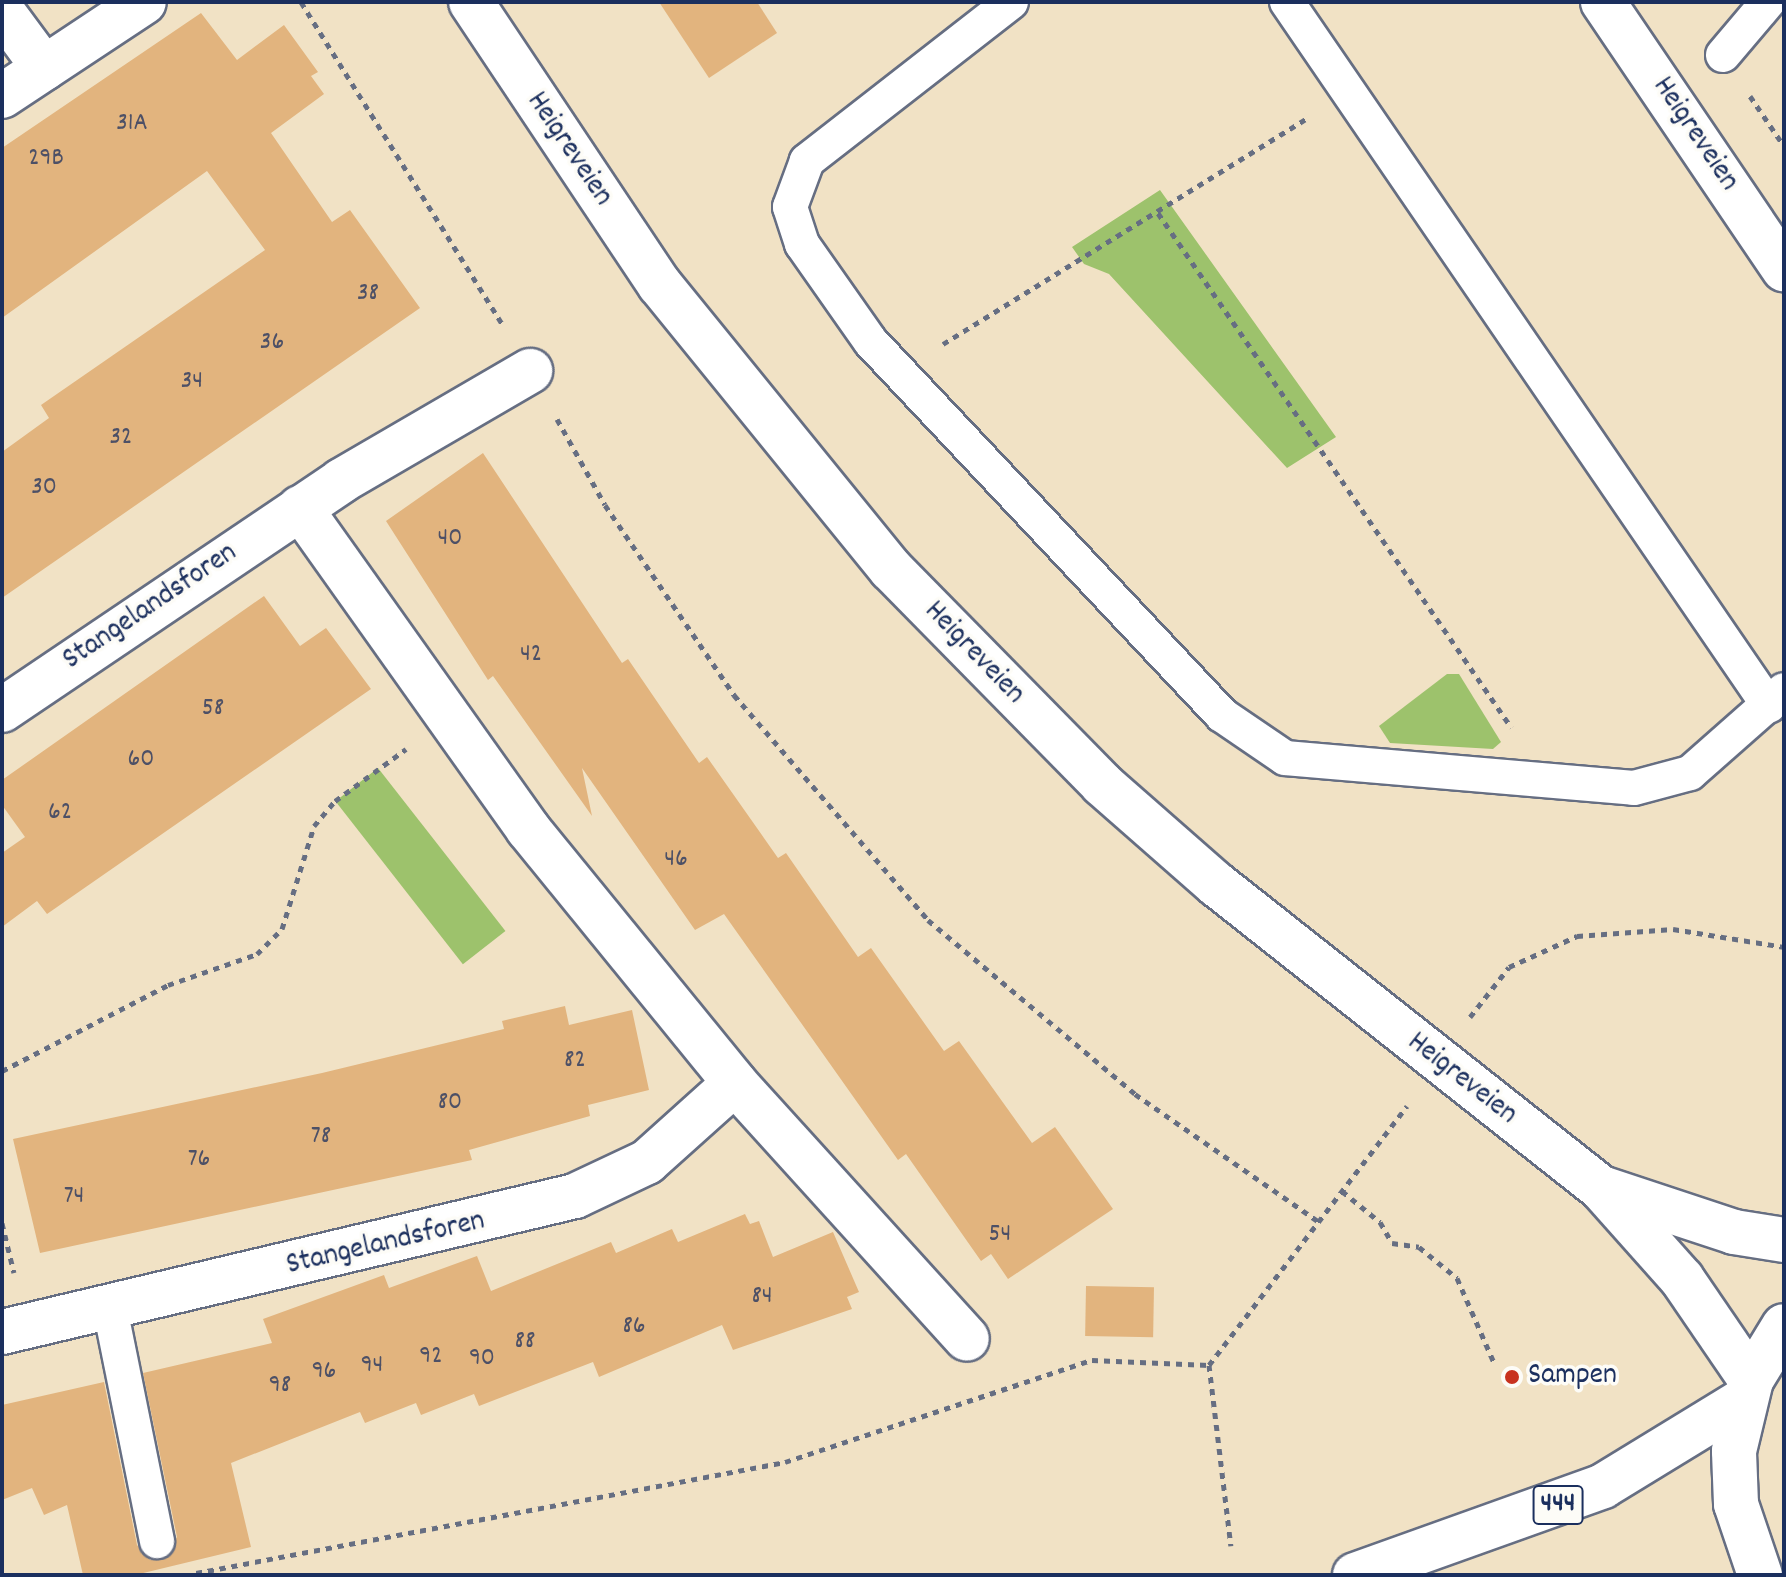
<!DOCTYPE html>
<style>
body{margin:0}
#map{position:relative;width:1786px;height:1577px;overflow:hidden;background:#f1e2c5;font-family:Dekko,sans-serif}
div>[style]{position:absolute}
.green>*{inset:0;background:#9dc26c;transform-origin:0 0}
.building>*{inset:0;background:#e2b47e;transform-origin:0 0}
.path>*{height:5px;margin-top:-2.5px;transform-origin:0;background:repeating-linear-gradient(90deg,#666e82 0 6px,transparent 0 12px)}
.roads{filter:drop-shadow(2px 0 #666e82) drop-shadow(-2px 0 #666e82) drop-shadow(0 2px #666e82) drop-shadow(0 -2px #666e82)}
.service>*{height:34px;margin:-17px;padding:0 17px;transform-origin:17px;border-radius:17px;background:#fff}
.minor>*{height:44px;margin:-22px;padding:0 22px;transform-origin:22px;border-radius:22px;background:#fff}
.secondary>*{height:44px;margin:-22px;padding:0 22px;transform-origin:22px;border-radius:22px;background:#fff}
.trunk>*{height:44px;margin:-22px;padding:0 22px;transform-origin:22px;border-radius:22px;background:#fff}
.dots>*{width:22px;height:22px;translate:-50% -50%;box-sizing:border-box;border:4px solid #fdfcf7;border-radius:50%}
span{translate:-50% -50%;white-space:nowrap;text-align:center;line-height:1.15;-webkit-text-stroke:7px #fdfcf7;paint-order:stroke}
.number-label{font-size:26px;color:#4d5066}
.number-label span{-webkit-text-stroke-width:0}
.shield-label span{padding:2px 6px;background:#fdfcf7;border:2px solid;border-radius:6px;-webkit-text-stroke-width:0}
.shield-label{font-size:28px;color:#1b2f5e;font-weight:700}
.street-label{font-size:30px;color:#1b2f5e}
.poi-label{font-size:30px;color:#1b2f5e}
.left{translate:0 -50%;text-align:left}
.frame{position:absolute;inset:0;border:4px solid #1b2f5e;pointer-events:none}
</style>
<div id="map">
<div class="green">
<i style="clip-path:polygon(1160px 190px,1336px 437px,1287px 468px,1109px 274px,1084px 264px,1072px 247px)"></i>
<i style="clip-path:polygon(1447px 674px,1459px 674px,1501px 742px,1493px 749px,1390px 743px,1379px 726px)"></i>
<i style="left:378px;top:768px;width:207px;height:54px;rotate:52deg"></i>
</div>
<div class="building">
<i style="clip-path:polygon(659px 2px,757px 2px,777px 33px,709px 78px)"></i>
<i style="clip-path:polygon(201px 13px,237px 60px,284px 25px,318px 72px,311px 76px,324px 94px,271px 133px,332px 222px,350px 210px,420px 308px,2px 598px,2px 452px,49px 418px,41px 405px,265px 250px,207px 171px,2px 318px,2px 148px)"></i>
<i style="clip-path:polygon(483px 453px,622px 663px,628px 659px,699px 763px,707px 757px,778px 858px,786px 853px,858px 957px,871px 948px,944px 1051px,959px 1041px,1032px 1143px,1055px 1127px,1113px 1209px,1008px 1279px,991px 1254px,981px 1261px,906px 1154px,898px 1160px,724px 914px,695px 930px,582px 768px,592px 816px,493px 676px,488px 680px,386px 521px)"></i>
<i style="clip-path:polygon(264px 596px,300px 646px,326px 628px,371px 689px,47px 914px,37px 901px,2px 927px,2px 853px,25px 837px,2px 805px,2px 780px)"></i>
<i style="clip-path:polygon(565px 1006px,569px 1025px,632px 1010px,649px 1090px,588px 1105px,590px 1116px,469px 1150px,472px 1160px,40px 1253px,13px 1139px,322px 1073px,504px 1029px,502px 1021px)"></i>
<i style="clip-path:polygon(745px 1214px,750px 1224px,759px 1221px,773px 1257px,833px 1232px,859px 1292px,847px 1297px,852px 1309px,733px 1350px,722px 1325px,599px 1377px,593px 1362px,479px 1406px,474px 1394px,421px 1415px,416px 1403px,365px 1423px,360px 1412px,231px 1463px,251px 1547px,135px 1575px,83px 1575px,67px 1505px,44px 1515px,32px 1488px,2px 1500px,2px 1405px,104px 1382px,137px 1545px,150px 1560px,162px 1560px,177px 1537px,143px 1373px,272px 1343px,263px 1319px,384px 1275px,389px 1288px,477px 1256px,491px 1291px,611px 1242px,616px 1253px,672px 1229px,678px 1242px)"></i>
<i style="left:1086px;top:1286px;width:68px;height:50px;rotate:1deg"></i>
</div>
<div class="path">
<i style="left:301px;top:2px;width:380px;rotate:58deg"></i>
<i style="left:1750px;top:96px;width:60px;rotate:55.8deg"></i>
<i style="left:1158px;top:213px;width:624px;rotate:55.52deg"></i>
<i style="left:943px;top:344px;width:429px;rotate:-31.8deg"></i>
<i style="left:557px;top:419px;width:98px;rotate:60.8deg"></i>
<i style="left:605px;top:505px;width:230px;rotate:55.8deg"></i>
<i style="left:734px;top:695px;width:297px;rotate:49.2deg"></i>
<i style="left:928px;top:920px;width:270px;rotate:40deg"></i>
<i style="left:1135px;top:1094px;width:224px;rotate:34.8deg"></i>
<i style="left:1470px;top:1017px;width:63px;rotate:-52deg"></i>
<i style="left:1509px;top:967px;width:75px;rotate:-24.5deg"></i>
<i style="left:1577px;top:936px;width:96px;rotate:-4.2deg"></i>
<i style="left:1673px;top:929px;width:112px;rotate:9.2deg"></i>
<i style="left:2px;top:1071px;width:187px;rotate:-27.4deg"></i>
<i style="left:168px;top:985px;width:94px;rotate:-19.2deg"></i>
<i style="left:257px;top:954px;width:35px;rotate:-45deg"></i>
<i style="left:282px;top:929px;width:108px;rotate:-72.7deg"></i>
<i style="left:314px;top:826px;width:33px;rotate:-50deg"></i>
<i style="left:335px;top:801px;width:88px;rotate:-36.2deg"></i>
<i style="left:1342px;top:1191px;width:49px;rotate:39.2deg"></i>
<i style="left:1380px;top:1222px;width:24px;rotate:60deg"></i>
<i style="left:1392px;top:1243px;width:27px;rotate:8deg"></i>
<i style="left:1419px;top:1247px;width:49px;rotate:39.2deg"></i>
<i style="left:1457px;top:1278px;width:95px;rotate:66.4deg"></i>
<i style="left:2px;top:1223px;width:51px;rotate:76.5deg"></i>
<i style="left:1209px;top:1365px;width:182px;rotate:83.1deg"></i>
<i style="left:196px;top:1573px;width:599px;rotate:-10.67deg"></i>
<i style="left:785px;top:1462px;width:324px;rotate:-18.4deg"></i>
<i style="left:1092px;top:1360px;width:117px;rotate:2.4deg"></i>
<i style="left:1209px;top:1365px;width:326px;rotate:-52.6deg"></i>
</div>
<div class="roads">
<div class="service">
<i style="left:1011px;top:2px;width:259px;rotate:142.1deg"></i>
<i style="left:807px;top:161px;width:49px;rotate:110.3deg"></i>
<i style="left:790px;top:207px;width:39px;rotate:72deg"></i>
<i style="left:802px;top:244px;width:120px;rotate:54.9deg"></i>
<i style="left:871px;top:342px;width:512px;rotate:46.74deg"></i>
<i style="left:1222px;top:715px;width:76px;rotate:34.3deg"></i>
<i style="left:1285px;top:758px;width:350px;rotate:4.9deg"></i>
<i style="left:1634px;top:788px;width:58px;rotate:-15deg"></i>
<i style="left:1690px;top:773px;width:125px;rotate:-41.4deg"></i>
<i style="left:1287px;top:2px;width:853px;rotate:55.6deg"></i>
<i style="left:1723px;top:55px;width:70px;rotate:-49.7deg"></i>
<i style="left:110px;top:1308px;width:238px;rotate:78.6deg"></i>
</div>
<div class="minor">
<i style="left:1603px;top:2px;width:323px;rotate:55.9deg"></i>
<i style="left:2px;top:11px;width:71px;rotate:53.6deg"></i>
<i style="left:2px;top:96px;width:170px;rotate:-33.5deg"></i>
<i style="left:300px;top:508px;width:394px;rotate:54.6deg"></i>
<i style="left:528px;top:829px;width:328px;rotate:50.8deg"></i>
<i style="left:735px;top:1083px;width:345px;rotate:47.8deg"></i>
<i style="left:2px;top:710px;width:409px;rotate:-34deg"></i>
<i style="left:341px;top:481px;width:219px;rotate:-30.2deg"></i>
<i style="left:2px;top:1332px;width:589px;rotate:-13.35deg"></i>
<i style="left:575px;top:1196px;width:80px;rotate:-25.3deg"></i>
<i style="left:647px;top:1162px;width:118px;rotate:-41.9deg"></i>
</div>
<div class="secondary">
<i style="left:471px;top:2px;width:340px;rotate:56.3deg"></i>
<i style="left:660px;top:285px;width:366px;rotate:50.9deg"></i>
<i style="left:891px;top:569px;width:301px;rotate:45.5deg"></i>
<i style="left:1102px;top:784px;width:152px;rotate:41.3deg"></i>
<i style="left:1216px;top:884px;width:491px;rotate:38.3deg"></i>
<i style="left:1601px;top:1188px;width:122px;rotate:48.3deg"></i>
<i style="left:1682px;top:1279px;width:122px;rotate:55.7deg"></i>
<i style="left:1601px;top:1188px;width:140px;rotate:18.3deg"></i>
<i style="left:1734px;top:1232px;width:51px;rotate:9.1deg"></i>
</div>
<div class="trunk">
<i style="left:1355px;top:1575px;width:263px;rotate:-19.7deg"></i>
<i style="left:1603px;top:1486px;width:165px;rotate:-31.4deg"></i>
<i style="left:1760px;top:1575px;width:75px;rotate:-108.7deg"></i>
<i style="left:1736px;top:1504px;width:53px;rotate:-92.2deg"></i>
<i style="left:1734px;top:1451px;width:73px;rotate:-76.5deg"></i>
<i style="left:1751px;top:1380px;width:63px;rotate:-58.6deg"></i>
</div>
</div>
<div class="dots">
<i style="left:1512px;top:1377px;background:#c8321e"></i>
</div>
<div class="number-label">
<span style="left:132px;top:124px">31A</span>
<span style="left:46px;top:159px">29B</span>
<span style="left:368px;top:294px">38</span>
<span style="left:272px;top:343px">36</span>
<span style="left:192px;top:382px">34</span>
<span style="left:121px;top:438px">32</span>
<span style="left:44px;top:488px">30</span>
<span style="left:450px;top:539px">40</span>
<span style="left:531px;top:655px">42</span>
<span style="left:213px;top:709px">58</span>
<span style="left:141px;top:760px">60</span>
<span style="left:60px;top:813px">62</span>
<span style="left:676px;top:860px">46</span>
<span style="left:575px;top:1061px">82</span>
<span style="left:450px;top:1103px">80</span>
<span style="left:321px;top:1137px">78</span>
<span style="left:199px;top:1160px">76</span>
<span style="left:74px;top:1197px">74</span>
<span style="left:1000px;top:1235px">54</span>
<span style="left:762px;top:1297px">84</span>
<span style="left:634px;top:1327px">86</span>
<span style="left:525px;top:1342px">88</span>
<span style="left:431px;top:1357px">92</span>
<span style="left:482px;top:1359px">90</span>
<span style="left:372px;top:1366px">94</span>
<span style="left:324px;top:1372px">96</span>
<span style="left:280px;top:1386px">98</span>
</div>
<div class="shield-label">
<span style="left:1558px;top:1505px">444</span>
</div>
<div class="street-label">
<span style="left:1694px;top:135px;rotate:56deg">Heigreveien</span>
<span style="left:568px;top:150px;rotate:56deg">Heigreveien</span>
<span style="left:151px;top:608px;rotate:-34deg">Stangelandsforen</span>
<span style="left:973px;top:654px;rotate:46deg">Heigreveien</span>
<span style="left:1461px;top:1080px;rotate:38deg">Heigreveien</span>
<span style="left:386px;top:1245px;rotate:-13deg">Stangelandsforen</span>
</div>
<div class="poi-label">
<span class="left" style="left:1528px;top:1377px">Sampen</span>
</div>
<div class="frame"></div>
</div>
